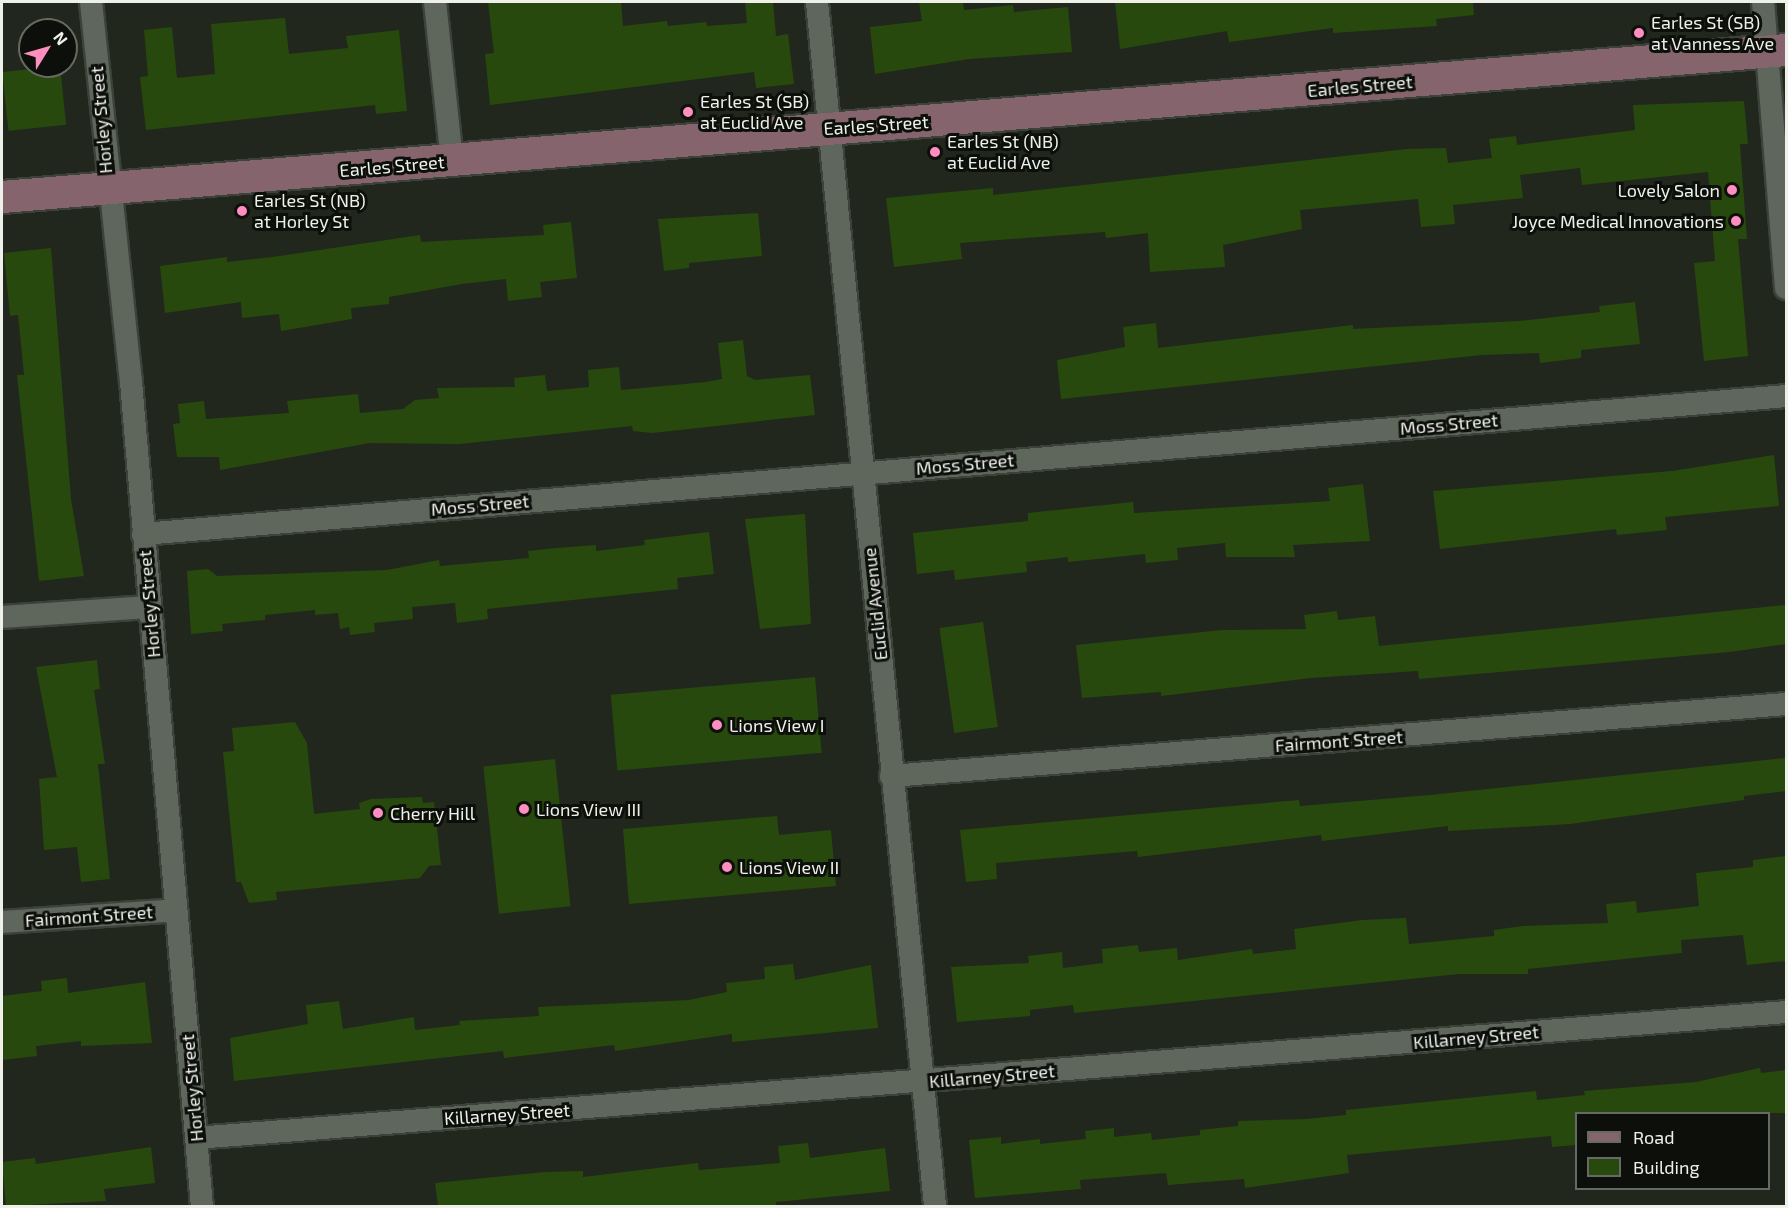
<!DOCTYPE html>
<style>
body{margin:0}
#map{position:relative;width:1788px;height:1208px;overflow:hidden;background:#21271d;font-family:"Exo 2",sans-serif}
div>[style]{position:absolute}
.building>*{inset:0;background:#28490d;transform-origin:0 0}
.roads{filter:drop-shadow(2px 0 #3c4239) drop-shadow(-2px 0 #3c4239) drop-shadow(0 2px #3c4239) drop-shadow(0 -2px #3c4239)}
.street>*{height:22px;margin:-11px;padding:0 11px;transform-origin:11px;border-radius:11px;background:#5f665b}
.secondary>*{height:32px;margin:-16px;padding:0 16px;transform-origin:16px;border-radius:16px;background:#85646e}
.dots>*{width:16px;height:16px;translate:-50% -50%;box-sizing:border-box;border:3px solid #0c0f0a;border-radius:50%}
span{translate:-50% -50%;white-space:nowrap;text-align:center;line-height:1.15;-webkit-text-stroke:6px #0c0f0a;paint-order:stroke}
.poi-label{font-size:18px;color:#edf1ea}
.left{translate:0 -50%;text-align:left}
.right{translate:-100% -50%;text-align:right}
.street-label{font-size:18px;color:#edf1ea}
.frame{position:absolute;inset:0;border:3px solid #edf1ea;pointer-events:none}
.legend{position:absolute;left:1575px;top:1112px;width:195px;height:78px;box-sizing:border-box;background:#0c0f0a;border:2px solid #666964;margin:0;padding:8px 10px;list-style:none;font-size:18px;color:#edf1ea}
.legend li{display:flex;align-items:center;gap:12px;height:30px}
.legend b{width:30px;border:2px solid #666964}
.north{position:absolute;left:18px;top:18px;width:60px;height:60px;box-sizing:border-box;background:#0c0f0a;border:2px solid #666964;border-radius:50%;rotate:53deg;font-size:16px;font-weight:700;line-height:24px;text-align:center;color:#edf1ea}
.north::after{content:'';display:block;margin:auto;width:21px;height:27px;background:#fd8ebf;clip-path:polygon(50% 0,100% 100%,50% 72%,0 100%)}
</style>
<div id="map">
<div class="building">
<i style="clip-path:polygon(488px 2px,621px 2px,623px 26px,667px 21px,668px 26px,706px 22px,707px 26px,747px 23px,745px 2px,773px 2px,776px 36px,788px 34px,794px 84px,756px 88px,754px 72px,490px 105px,485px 54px,494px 53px)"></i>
<i style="clip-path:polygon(919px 2px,963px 2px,964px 10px,1013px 5px,1014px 12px,1068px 7px,1072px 52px,969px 59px,875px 74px,870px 27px,922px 21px)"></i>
<i style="clip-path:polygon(1115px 2px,1473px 2px,1474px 15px,1436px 19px,1437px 26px,1333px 33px,1333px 28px,1229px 42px,1227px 31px,1120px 49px)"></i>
<i style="clip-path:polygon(285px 18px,289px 54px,348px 48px,346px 36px,399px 30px,407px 111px,376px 114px,375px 105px,146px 130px,140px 77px,148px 76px,144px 30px,172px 27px,177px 78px,215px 74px,211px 24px)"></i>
<i style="left:60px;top:66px;width:59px;height:58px;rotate:84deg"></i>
<i style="clip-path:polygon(1744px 101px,1748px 144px,1740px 144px,1747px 239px,1738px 239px,1748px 356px,1704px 361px,1694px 263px,1715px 261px,1708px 172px,1582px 185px,1580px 168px,1520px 175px,1523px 198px,1453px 205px,1455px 224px,1421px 227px,1418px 199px,1300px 210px,1302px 229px,1223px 245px,1225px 267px,1150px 272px,1148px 233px,1106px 238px,1105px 232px,960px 243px,962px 259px,894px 267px,886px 198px,993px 188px,993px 195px,1407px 149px,1446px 148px,1448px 163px,1492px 158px,1489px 139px,1516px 136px,1517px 145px,1635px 130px,1633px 105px)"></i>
<i style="clip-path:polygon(758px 213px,762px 256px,689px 263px,689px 268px,664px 271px,658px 219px)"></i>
<i style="clip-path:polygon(571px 222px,577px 278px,540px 282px,542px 297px,508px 301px,506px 279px,462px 284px,389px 297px,389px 304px,351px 308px,352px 319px,281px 331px,279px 314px,242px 318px,241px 302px,165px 313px,160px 266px,227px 257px,227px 262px,273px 257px,420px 235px,421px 242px,544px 235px,543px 225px)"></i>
<i style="clip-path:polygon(51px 248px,71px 499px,84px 576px,39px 581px,17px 375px,24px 375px,18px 315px,10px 316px,4px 253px)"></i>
<i style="clip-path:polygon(1635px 302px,1640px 344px,1581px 350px,1581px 358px,1540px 363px,1539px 353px,1482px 355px,1061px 399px,1057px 360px,1125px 347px,1123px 327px,1156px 323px,1158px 348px,1353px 325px,1353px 329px,1519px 321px,1600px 312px,1599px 306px)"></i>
<i style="clip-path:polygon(743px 340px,747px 376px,755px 380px,810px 375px,815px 415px,652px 433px,633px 431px,632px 426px,459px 444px,370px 443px,220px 470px,219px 457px,177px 457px,173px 424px,180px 423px,178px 404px,204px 401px,206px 419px,289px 413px,287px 401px,358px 394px,360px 413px,403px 409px,415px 400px,439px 398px,437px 388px,515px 387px,514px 378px,545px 375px,547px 391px,589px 387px,588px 370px,619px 367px,621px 390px,706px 382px,722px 379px,718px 343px)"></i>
<i style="clip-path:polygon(1774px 455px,1779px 506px,1665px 517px,1667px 530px,1617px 535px,1616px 529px,1440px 549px,1433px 491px,1672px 471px)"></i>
<i style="clip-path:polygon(1363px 484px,1370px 541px,1293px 545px,1295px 557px,1226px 557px,1225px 543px,1177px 548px,1178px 560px,1146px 563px,1145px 554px,1068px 562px,1068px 557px,1026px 562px,1027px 572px,955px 580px,954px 570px,917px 574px,913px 533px,1028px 521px,1028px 513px,1133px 502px,1134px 513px,1330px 501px,1328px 488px)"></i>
<i style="clip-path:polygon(805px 514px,811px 624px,760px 629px,745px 519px)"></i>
<i style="clip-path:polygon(709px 532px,714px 574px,677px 578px,678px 589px,487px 609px,488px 619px,457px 623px,455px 603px,412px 607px,413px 619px,374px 623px,375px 632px,350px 635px,349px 627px,340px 629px,338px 613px,315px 615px,315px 610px,265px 615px,265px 620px,222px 624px,223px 631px,191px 634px,187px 571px,208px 569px,217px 576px,387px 570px,439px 560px,440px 566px,529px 558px,528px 551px,557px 548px,596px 545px,596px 551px,645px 545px,644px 540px)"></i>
<i style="clip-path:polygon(1786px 605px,1786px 644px,1730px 652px,1419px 679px,1418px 671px,1311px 678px,1161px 696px,1161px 692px,1082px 698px,1076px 645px,1222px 630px,1306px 629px,1304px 615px,1337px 611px,1338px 620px,1375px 616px,1379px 646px)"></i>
<i style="left:983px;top:622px;width:106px;height:44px;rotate:82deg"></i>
<i style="clip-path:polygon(97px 660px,100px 689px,94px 690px,105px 764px,98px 764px,110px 879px,81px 882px,77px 847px,44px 850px,39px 779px,57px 777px,36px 667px)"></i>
<i style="left:815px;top:677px;width:76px;height:205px;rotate:85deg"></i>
<i style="clip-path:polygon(295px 722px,307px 743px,314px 814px,360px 809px,359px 803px,371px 799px,422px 797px,423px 803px,434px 802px,441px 865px,429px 866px,420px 878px,276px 892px,277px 900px,249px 903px,241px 882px,236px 882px,223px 752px,234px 751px,232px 728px)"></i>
<i style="clip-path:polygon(1786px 758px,1786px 791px,1744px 796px,1744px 800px,1570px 824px,1448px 831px,1448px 826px,1322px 841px,1321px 835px,1138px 857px,1137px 851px,996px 863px,997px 879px,966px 882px,960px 830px,1299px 800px,1300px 806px,1430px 795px)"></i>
<i style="left:555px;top:759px;width:148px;height:72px;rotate:84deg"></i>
<i style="clip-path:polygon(777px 816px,779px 835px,831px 830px,836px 886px,629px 904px,623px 829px)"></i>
<i style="clip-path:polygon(1786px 856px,1786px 961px,1747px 965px,1743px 935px,1681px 940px,1682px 953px,1528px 969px,1528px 974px,1459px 974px,1074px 1013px,1073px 1005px,1030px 1010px,1030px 1016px,957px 1022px,951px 967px,1029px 963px,1028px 956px,1062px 952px,1063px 968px,1103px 963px,1102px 949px,1138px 945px,1139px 952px,1177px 948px,1178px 960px,1252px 949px,1253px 954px,1296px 949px,1294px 929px,1362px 920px,1406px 918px,1409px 944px,1494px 936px,1494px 930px,1523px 926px,1608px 923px,1606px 904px,1636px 901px,1637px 913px,1699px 906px,1696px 873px,1753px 867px,1753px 860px)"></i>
<i style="clip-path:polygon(793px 964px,795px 980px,871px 965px,878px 1028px,732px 1042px,732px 1034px,615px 1051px,614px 1045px,504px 1058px,503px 1051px,234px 1081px,230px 1038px,308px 1024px,306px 1005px,339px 1001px,343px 1029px,414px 1017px,415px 1030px,460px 1025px,459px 1021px,539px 1016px,538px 1007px,689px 1000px,727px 992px,726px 983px,765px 979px,764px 967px)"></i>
<i style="clip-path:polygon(67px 978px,68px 993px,145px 982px,152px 1043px,81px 1046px,81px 1041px,36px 1046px,37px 1056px,2px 1060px,2px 996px,42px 991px,41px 981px)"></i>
<i style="clip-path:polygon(1760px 1068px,1761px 1073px,1786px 1070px,1786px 1113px,1576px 1113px,1576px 1145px,1552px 1147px,1551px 1136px,1347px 1155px,1349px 1173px,1245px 1188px,1244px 1179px,1168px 1185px,1166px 1173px,1080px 1180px,1081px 1189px,975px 1198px,969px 1140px,1001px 1137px,1001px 1144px,1040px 1139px,1040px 1144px,1086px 1139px,1085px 1131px,1114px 1128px,1114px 1137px,1151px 1133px,1152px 1140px,1200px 1135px,1200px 1130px,1238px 1126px,1238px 1121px,1306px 1119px,1346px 1115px,1346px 1110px,1536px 1091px,1537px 1100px,1585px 1095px,1584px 1091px,1696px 1082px)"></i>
<i style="clip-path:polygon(808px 1143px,810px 1158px,885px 1148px,890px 1191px,776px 1202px,776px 1206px,438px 1206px,435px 1183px,545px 1172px,583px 1171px,583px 1177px,698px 1163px,699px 1170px,780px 1163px,778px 1146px)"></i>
<i style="clip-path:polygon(151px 1147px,155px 1183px,104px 1189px,106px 1201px,6px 1206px,2px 1162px,35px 1158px,36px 1164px)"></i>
</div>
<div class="roads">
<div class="street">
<i style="left:91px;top:2px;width:382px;rotate:84deg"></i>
<i style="left:131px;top:382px;width:827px;rotate:85.08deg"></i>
<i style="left:435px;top:2px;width:160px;rotate:83.9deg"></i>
<i style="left:817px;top:2px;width:1210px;rotate:84.4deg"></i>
<i style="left:1763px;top:2px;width:287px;rotate:85.4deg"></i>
<i style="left:143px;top:534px;width:1649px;rotate:-4.8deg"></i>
<i style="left:2px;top:617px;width:147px;rotate:-3.9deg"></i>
<i style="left:891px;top:776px;width:898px;rotate:-4.6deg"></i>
<i style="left:2px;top:922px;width:174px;rotate:-3.9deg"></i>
<i style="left:196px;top:1138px;width:1595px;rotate:-4.53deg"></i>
</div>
<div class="secondary">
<i style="left:2px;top:197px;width:1790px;rotate:-4.71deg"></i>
</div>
</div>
<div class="dots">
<i style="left:1639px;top:33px;background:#fd8ebf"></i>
<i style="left:688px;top:112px;background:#fd8ebf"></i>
<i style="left:935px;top:152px;background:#fd8ebf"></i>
<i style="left:1732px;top:190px;background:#fd8ebf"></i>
<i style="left:242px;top:211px;background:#fd8ebf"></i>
<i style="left:1736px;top:221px;background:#fd8ebf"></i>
<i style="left:717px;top:725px;background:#fd8ebf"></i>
<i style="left:524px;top:809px;background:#fd8ebf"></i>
<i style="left:378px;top:813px;background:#fd8ebf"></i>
<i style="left:727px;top:867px;background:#fd8ebf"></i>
</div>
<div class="poi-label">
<span class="left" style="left:1651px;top:33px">Earles St (SB)<br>at Vanness Ave</span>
<span class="left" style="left:700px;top:112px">Earles St (SB)<br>at Euclid Ave</span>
<span class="left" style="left:947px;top:152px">Earles St (NB)<br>at Euclid Ave</span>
<span class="right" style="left:1720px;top:190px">Lovely Salon</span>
<span class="left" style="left:254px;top:211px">Earles St (NB)<br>at Horley St</span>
<span class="right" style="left:1724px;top:221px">Joyce Medical Innovations</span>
<span class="left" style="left:729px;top:725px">Lions View I</span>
<span class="left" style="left:536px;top:809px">Lions View III</span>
<span class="left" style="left:390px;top:813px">Cherry Hill</span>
<span class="left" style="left:739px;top:867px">Lions View II</span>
</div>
<div class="street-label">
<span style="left:1360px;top:86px;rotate:-5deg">Earles Street</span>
<span style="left:101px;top:120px;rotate:-95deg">Horley Street</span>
<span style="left:876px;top:125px;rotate:-4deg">Earles Street</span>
<span style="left:392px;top:166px;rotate:-5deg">Earles Street</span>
<span style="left:1449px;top:424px;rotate:-5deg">Moss Street</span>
<span style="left:965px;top:464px;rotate:-5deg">Moss Street</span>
<span style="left:480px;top:505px;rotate:-5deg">Moss Street</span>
<span style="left:149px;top:604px;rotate:-95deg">Horley Street</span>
<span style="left:875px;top:604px;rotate:-96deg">Euclid Avenue</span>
<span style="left:1339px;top:741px;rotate:-4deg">Fairmont Street</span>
<span style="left:89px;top:916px;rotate:-4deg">Fairmont Street</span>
<span style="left:1476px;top:1037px;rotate:-5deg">Killarney Street</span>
<span style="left:992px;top:1076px;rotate:-5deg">Killarney Street</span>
<span style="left:192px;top:1088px;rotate:-95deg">Horley Street</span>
<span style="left:507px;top:1114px;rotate:-4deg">Killarney Street</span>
</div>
<div class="frame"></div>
<ul class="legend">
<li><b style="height:8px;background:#85646e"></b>Road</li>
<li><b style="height:16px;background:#28490d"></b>Building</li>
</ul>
<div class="north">N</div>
</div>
